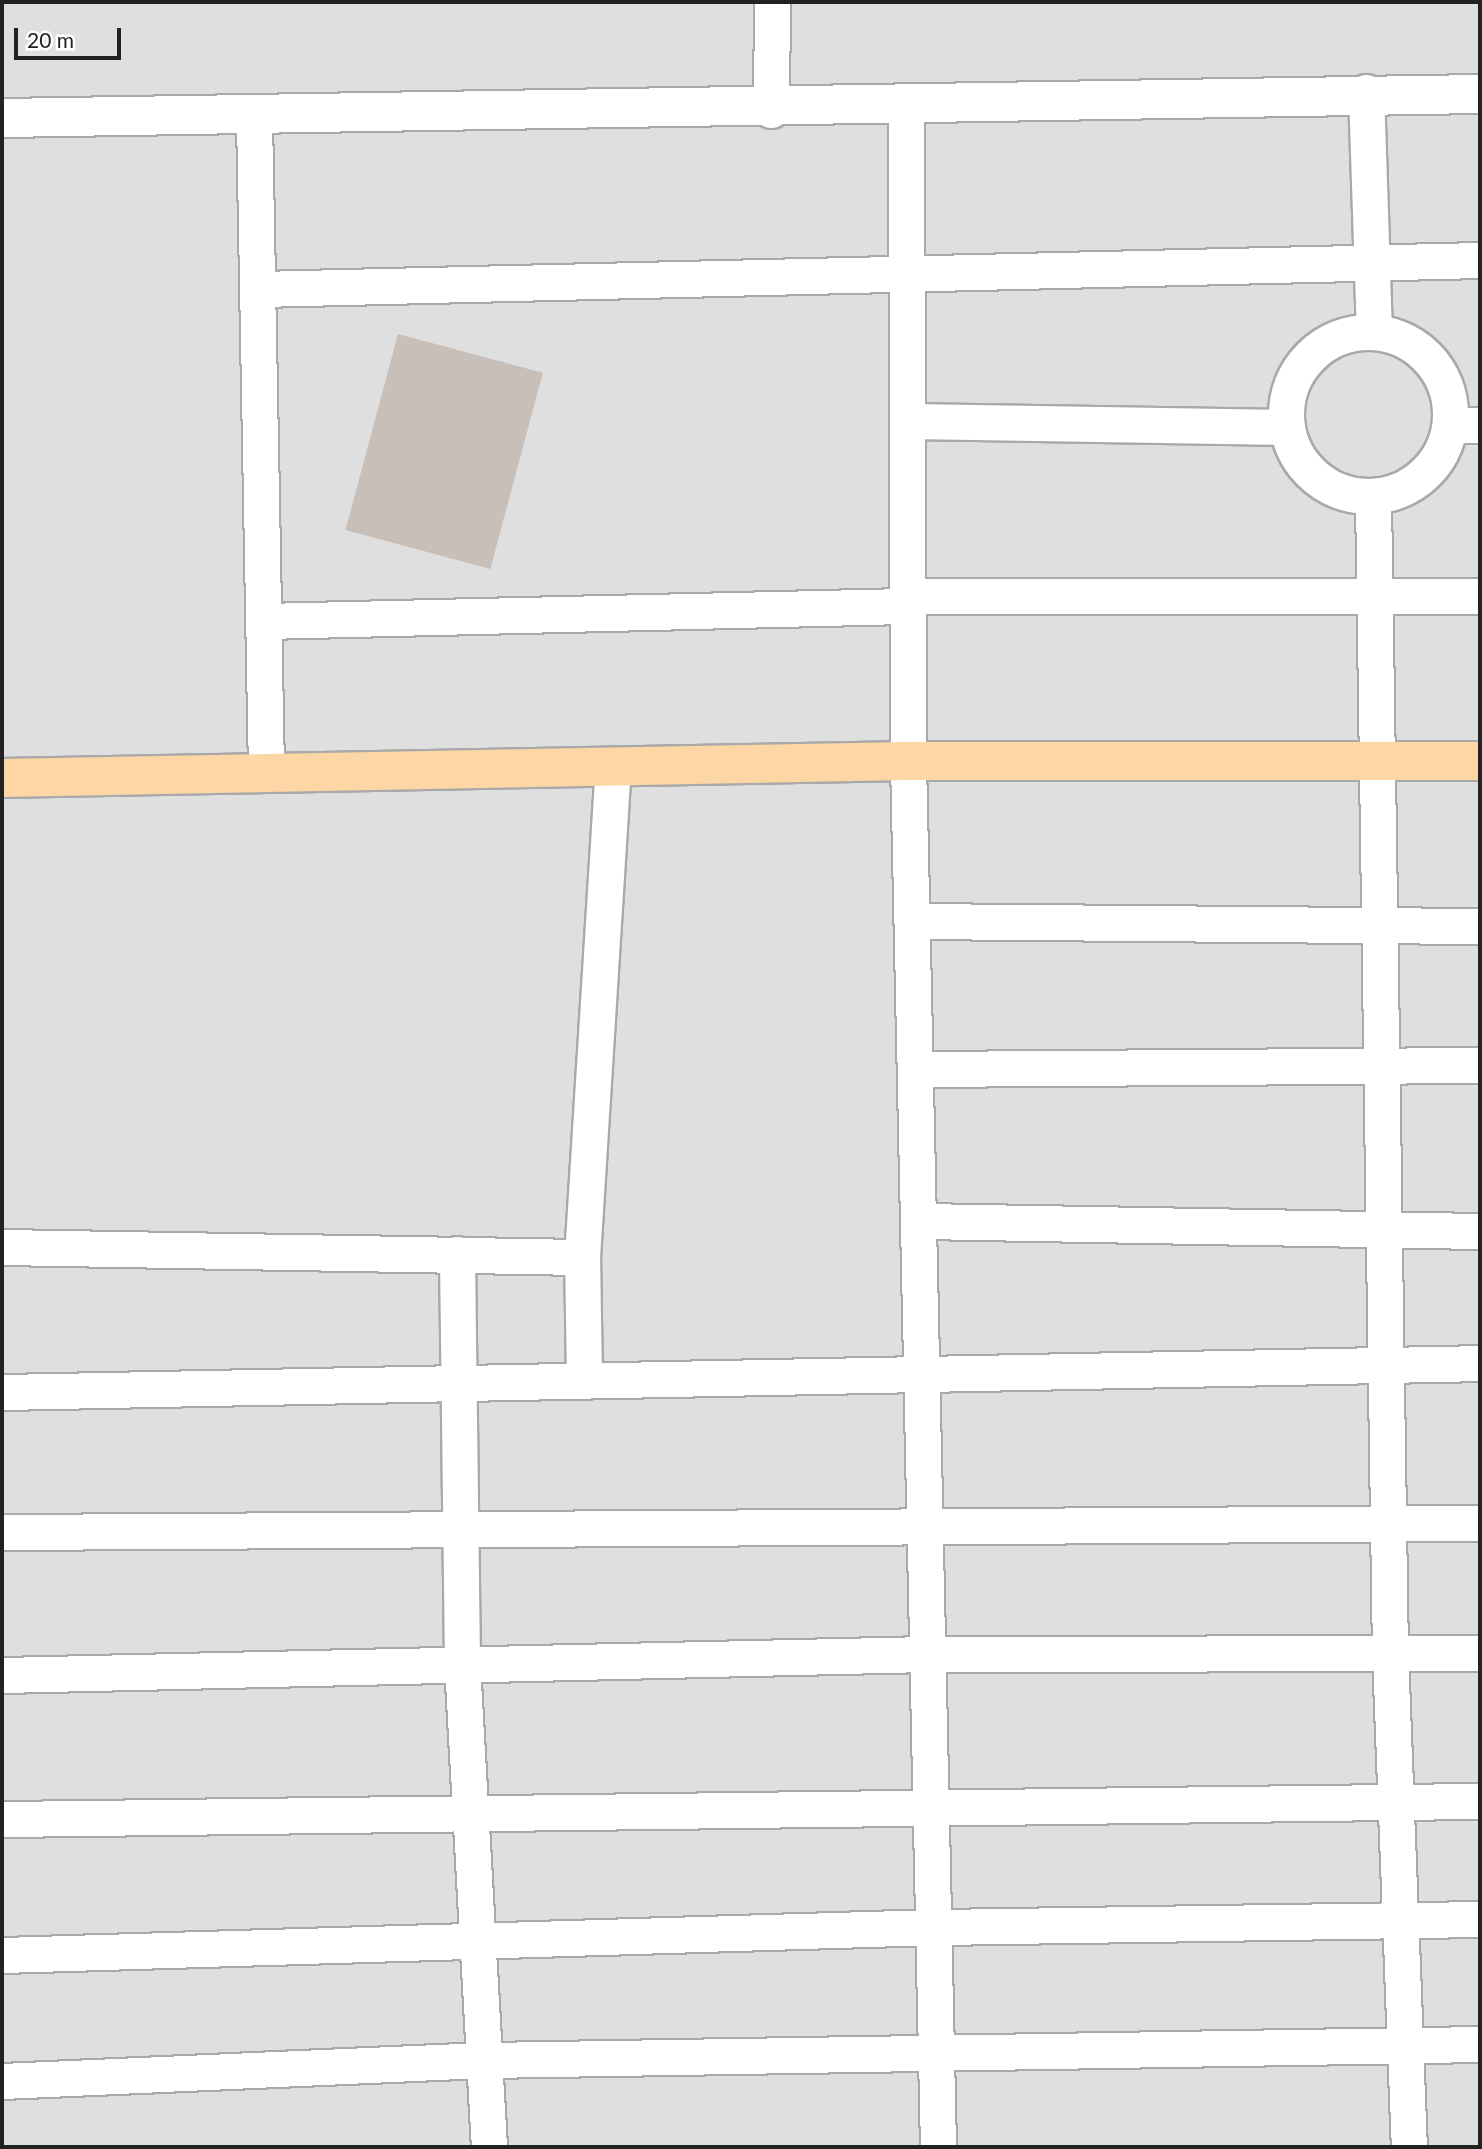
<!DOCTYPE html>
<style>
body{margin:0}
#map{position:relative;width:1482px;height:2149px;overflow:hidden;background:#f2efe9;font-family:Lato,sans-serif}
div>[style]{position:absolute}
.residential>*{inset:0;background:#e0dfdf;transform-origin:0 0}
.building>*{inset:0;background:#c7bfb8;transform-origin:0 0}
.roads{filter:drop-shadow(2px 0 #a9a9a9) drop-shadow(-2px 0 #a9a9a9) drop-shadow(0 2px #a9a9a9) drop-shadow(0 -2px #a9a9a9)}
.minor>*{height:35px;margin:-17.5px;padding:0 17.5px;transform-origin:17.5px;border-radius:17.5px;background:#fff}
.minor>.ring{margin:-17.5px;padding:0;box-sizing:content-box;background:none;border:35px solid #fff;border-radius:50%}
.tertiary>*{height:38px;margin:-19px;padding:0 19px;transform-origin:19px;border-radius:19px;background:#fff}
.primary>*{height:38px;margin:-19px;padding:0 19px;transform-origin:19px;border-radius:19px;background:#fcd6a4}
span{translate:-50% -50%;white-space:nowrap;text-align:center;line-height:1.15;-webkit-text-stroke:5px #fff;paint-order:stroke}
.frame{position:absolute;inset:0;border:4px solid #222;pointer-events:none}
.scale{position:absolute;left:14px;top:28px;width:107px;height:32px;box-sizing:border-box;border:4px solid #222;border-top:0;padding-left:9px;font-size:21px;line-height:24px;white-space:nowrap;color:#222;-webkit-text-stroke:5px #fff;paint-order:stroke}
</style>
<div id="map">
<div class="residential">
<i style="left:2px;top:2px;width:1478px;height:2145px"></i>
</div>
<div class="building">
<i style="left:398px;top:334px;width:150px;height:203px;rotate:15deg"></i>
</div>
<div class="roads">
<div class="minor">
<i style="left:1366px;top:92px;width:240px;rotate:88.1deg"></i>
<i style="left:906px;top:104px;width:657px;rotate:89.83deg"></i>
<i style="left:908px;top:761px;width:1386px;rotate:88.76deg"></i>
<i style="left:771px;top:110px;width:108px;rotate:-89.5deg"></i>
<i style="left:254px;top:117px;width:655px;rotate:88.95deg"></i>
<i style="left:259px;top:289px;width:1221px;rotate:-1.36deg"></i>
<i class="ring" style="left:1286px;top:332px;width:129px;height:129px"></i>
<i style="left:910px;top:421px;width:377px;rotate:0.9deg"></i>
<i style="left:1450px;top:425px;width:30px"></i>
<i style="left:1373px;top:496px;width:1159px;rotate:89.16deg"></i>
<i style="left:1390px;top:1655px;width:492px;rotate:87.8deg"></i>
<i style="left:908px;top:596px;width:572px"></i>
<i style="left:264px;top:621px;width:643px;rotate:-1.34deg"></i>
<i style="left:914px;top:921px;width:566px;rotate:0.51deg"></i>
<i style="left:918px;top:1069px;width:562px;rotate:-0.41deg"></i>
<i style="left:922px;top:1221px;width:558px;rotate:1.03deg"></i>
<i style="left:2px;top:1247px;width:580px;rotate:0.99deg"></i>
<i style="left:457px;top:1254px;width:410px;rotate:89.3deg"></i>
<i style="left:462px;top:1664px;width:484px;rotate:86.8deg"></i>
<i style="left:584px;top:1380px;width:123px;rotate:-90.9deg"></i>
<i style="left:582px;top:1257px;width:490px;rotate:-86.4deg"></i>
<i style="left:2px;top:1392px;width:1478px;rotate:-1.12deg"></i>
<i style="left:2px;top:1532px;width:1478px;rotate:-0.35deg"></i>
<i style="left:2px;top:1675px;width:926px;rotate:-1.3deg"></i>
<i style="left:928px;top:1654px;width:552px;rotate:-0.1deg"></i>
<i style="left:2px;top:1819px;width:1478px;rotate:-0.7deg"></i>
<i style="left:2px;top:1955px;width:935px;rotate:-1.72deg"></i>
<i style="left:937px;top:1927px;width:543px;rotate:-0.84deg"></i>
<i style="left:2px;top:2081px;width:484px;rotate:-2.5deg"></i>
<i style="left:486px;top:2060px;width:994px;rotate:-0.92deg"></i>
</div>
<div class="tertiary">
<i style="left:2px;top:118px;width:1478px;rotate:-0.93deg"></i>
</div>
<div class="primary">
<i style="left:2px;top:778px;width:906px;rotate:-1.07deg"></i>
<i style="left:908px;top:761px;width:572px"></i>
</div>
</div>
<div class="frame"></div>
<div class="scale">20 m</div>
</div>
